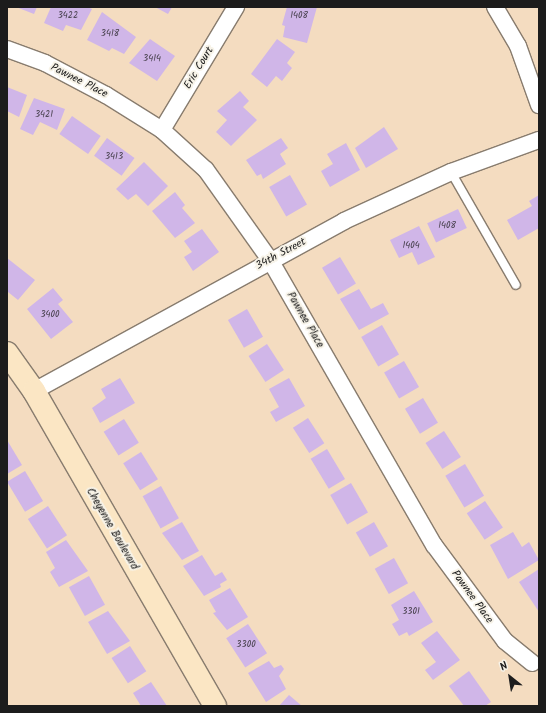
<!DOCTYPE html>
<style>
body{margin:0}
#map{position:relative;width:546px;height:713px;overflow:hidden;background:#f4dcc0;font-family:Kalam,sans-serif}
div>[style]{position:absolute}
.building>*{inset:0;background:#d0b6e8;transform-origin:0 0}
.roads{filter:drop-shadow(1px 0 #887c6e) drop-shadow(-1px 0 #887c6e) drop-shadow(0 1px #887c6e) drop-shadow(0 -1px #887c6e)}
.lane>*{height:8px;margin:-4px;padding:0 4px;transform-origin:4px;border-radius:4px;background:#fff}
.street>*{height:16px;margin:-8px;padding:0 8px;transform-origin:8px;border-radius:8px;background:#fff}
.secondary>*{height:22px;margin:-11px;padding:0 11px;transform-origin:11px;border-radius:11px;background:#fbe6c4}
span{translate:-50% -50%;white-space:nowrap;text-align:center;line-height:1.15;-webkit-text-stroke:4px #f7f3e8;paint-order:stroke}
.number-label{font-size:9px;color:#49424f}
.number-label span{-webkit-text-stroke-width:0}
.street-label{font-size:11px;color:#1c1c1c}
.frame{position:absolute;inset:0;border:8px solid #1c1c1c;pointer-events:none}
.north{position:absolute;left:490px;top:657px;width:40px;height:40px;-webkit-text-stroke:3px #f7f3e8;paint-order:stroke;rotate:330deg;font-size:11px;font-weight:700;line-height:16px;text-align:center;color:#1c1c1c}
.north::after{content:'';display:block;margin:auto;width:14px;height:18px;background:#1c1c1c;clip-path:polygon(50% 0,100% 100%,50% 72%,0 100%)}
</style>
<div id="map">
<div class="building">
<i style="clip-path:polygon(16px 7px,37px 7px,34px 14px)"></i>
<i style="clip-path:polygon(51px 7px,87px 7px,92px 9px,81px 30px,66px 25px,63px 31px,44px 23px)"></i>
<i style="clip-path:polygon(155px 7px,172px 7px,168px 14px)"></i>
<i style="clip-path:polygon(287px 7px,317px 7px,307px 43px,283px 37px,285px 26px,282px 25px)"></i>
<i style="clip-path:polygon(102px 12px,136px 37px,124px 54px,112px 48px,109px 51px,87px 40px)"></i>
<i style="clip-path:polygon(150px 39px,175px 56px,157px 81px,129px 63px)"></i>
<i style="clip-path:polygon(277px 39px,295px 52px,287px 63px,292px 68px,282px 81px,276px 76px,267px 87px,251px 74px)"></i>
<i style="clip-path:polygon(7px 87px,27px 95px,19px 117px,7px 111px)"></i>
<i style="clip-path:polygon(240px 91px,249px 101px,243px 107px,257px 120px,231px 146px,216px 132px,227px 120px,217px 111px)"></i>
<i style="clip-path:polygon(34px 98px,65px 109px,57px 130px,40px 122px,33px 135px,20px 129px)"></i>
<i style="left:72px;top:116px;width:35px;height:22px;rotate:35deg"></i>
<i style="clip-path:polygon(384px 127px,398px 149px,366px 168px,355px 148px)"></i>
<i style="left:107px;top:138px;width:34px;height:22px;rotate:36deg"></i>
<i style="clip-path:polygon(281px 138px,288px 148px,280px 154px,286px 164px,263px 179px,261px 174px,257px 176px,246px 160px)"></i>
<i style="clip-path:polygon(346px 143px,360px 170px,330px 187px,321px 171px,333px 164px,327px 154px)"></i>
<i style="clip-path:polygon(144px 162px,168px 186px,148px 206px,136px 194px,128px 200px,116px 189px)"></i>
<i style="left:290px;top:175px;width:34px;height:24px;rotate:60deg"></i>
<i style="clip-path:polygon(175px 192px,185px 205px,182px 208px,195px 223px,175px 238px,152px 211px)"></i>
<i style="clip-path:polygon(539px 195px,539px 228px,518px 240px,507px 220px,532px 206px,529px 201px)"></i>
<i style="left:458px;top:209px;width:21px;height:34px;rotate:65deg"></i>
<i style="clip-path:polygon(419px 226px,435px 257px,418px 265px,412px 252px,399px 258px,390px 240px)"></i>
<i style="clip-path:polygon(202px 229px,219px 252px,193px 271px,184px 257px,192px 252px,184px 241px)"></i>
<i style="left:340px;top:257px;width:31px;height:21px;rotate:59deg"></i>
<i style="clip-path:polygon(7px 258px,35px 280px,18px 300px,8px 292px,7px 294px)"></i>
<i style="clip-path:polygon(53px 288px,63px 300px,58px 304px,73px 322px,51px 339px,27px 309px)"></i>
<i style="clip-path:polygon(359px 289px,371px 309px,383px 303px,389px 314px,359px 330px,340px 299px)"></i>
<i style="left:247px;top:309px;width:32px;height:22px;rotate:60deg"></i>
<i style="left:382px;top:325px;width:34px;height:24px;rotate:60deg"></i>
<i style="left:267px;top:344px;width:31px;height:22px;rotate:57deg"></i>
<i style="left:404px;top:361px;width:30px;height:23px;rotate:60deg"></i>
<i style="clip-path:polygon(120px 378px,135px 403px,100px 423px,92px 408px,106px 398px,101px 389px)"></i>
<i style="clip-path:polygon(289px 378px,305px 406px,276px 422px,270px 412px,279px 407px,269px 389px)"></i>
<i style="left:423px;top:398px;width:29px;height:21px;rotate:59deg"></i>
<i style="left:308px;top:418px;width:30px;height:18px;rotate:57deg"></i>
<i style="left:124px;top:419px;width:28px;height:24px;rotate:58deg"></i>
<i style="left:444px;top:431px;width:31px;height:22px;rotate:57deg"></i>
<i style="clip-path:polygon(7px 440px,22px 465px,7px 474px)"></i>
<i style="left:327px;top:449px;width:35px;height:19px;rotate:59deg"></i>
<i style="left:141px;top:452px;width:32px;height:21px;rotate:58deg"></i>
<i style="left:465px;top:464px;width:37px;height:23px;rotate:59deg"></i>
<i style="left:25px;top:471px;width:35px;height:21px;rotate:59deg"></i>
<i style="left:351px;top:483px;width:34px;height:24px;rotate:60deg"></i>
<i style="left:161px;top:486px;width:37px;height:21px;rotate:61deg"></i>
<i style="left:485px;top:501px;width:32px;height:22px;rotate:56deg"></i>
<i style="left:48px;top:506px;width:35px;height:24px;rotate:57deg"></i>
<i style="clip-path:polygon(182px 522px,199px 551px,182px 560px,162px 533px)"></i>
<i style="left:374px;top:522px;width:28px;height:21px;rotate:60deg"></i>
<i style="clip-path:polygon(513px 532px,522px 547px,529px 542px,539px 560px,508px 579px,490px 545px)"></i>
<i style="clip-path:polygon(66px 540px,88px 571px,59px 587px,50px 572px,55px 568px,46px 552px)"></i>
<i style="clip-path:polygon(202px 555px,215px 576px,222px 572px,227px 580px,220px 584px,221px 587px,204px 596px,183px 566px)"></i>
<i style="left:394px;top:558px;width:29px;height:22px;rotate:61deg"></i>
<i style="clip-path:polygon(539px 569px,539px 612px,519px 582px)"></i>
<i style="left:89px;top:576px;width:33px;height:23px;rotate:61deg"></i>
<i style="clip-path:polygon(230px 588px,248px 617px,227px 630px,213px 613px,216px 612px,209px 600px)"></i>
<i style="clip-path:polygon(414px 591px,433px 622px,409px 636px,407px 632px,399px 636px,392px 624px,399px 620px,391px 605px)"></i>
<i style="clip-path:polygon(108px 611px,130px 641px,107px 654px,88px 622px)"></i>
<i style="left:248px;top:624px;width:35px;height:26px;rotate:57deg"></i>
<i style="clip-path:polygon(437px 631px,460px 660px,433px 680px,425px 670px,436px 662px,421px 643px)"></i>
<i style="left:130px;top:646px;width:30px;height:22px;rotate:57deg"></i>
<i style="clip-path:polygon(269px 661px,274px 668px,281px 665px,284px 669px,279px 676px,286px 689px,266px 702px,248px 673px)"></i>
<i style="clip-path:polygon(469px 671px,491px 702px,485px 706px,464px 706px,449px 686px)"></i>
<i style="clip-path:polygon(151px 682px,167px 706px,141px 706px,133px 693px)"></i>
<i style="clip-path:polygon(289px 695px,302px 706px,279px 706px)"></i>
</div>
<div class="roads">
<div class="lane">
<i style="left:451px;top:172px;width:130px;rotate:60.1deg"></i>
</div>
<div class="street">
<i style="left:495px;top:7px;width:45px;rotate:59.5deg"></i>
<i style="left:518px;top:46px;width:63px;rotate:70.4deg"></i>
<i style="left:7px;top:49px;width:40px;rotate:20.2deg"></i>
<i style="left:45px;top:63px;width:69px;rotate:27.7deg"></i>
<i style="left:106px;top:95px;width:66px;rotate:32deg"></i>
<i style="left:162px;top:130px;width:59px;rotate:42.3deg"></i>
<i style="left:206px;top:170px;width:110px;rotate:54.6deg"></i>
<i style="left:270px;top:260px;width:329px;rotate:60.1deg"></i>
<i style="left:434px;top:545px;width:119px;rotate:53.5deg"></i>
<i style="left:505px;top:641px;width:35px;rotate:39deg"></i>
<i style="left:162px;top:130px;width:144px;rotate:-59deg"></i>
<i style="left:34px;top:391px;width:354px;rotate:-28.7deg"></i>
<i style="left:344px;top:221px;width:118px;rotate:-24.6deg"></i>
<i style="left:451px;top:172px;width:94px;rotate:-20deg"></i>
</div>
<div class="secondary">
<i style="left:7px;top:353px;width:47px;rotate:54.6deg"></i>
<i style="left:34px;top:391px;width:363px;rotate:60.1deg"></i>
</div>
</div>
<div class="number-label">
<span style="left:68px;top:16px">3422</span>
<span style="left:299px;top:16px">1408</span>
<span style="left:110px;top:34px">3418</span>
<span style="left:152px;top:59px">3414</span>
<span style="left:44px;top:115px">3421</span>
<span style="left:114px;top:157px">3413</span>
<span style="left:447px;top:226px">1408</span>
<span style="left:411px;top:246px">1404</span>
<span style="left:50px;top:315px">3400</span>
<span style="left:411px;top:612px">3301</span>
<span style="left:246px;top:645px">3300</span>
</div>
<div class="street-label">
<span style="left:199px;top:68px;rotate:-59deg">Eric Court</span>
<span style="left:79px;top:81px;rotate:27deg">Pawnee Place</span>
<span style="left:281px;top:254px;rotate:-28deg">34th Street</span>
<span style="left:305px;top:320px;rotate:60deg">Pawnee Place</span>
<span style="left:112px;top:529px;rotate:60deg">Cheyenne Boulevard</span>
<span style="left:472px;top:597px;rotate:54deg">Pawnee Place</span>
</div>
<div class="frame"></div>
<div class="north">N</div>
</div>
